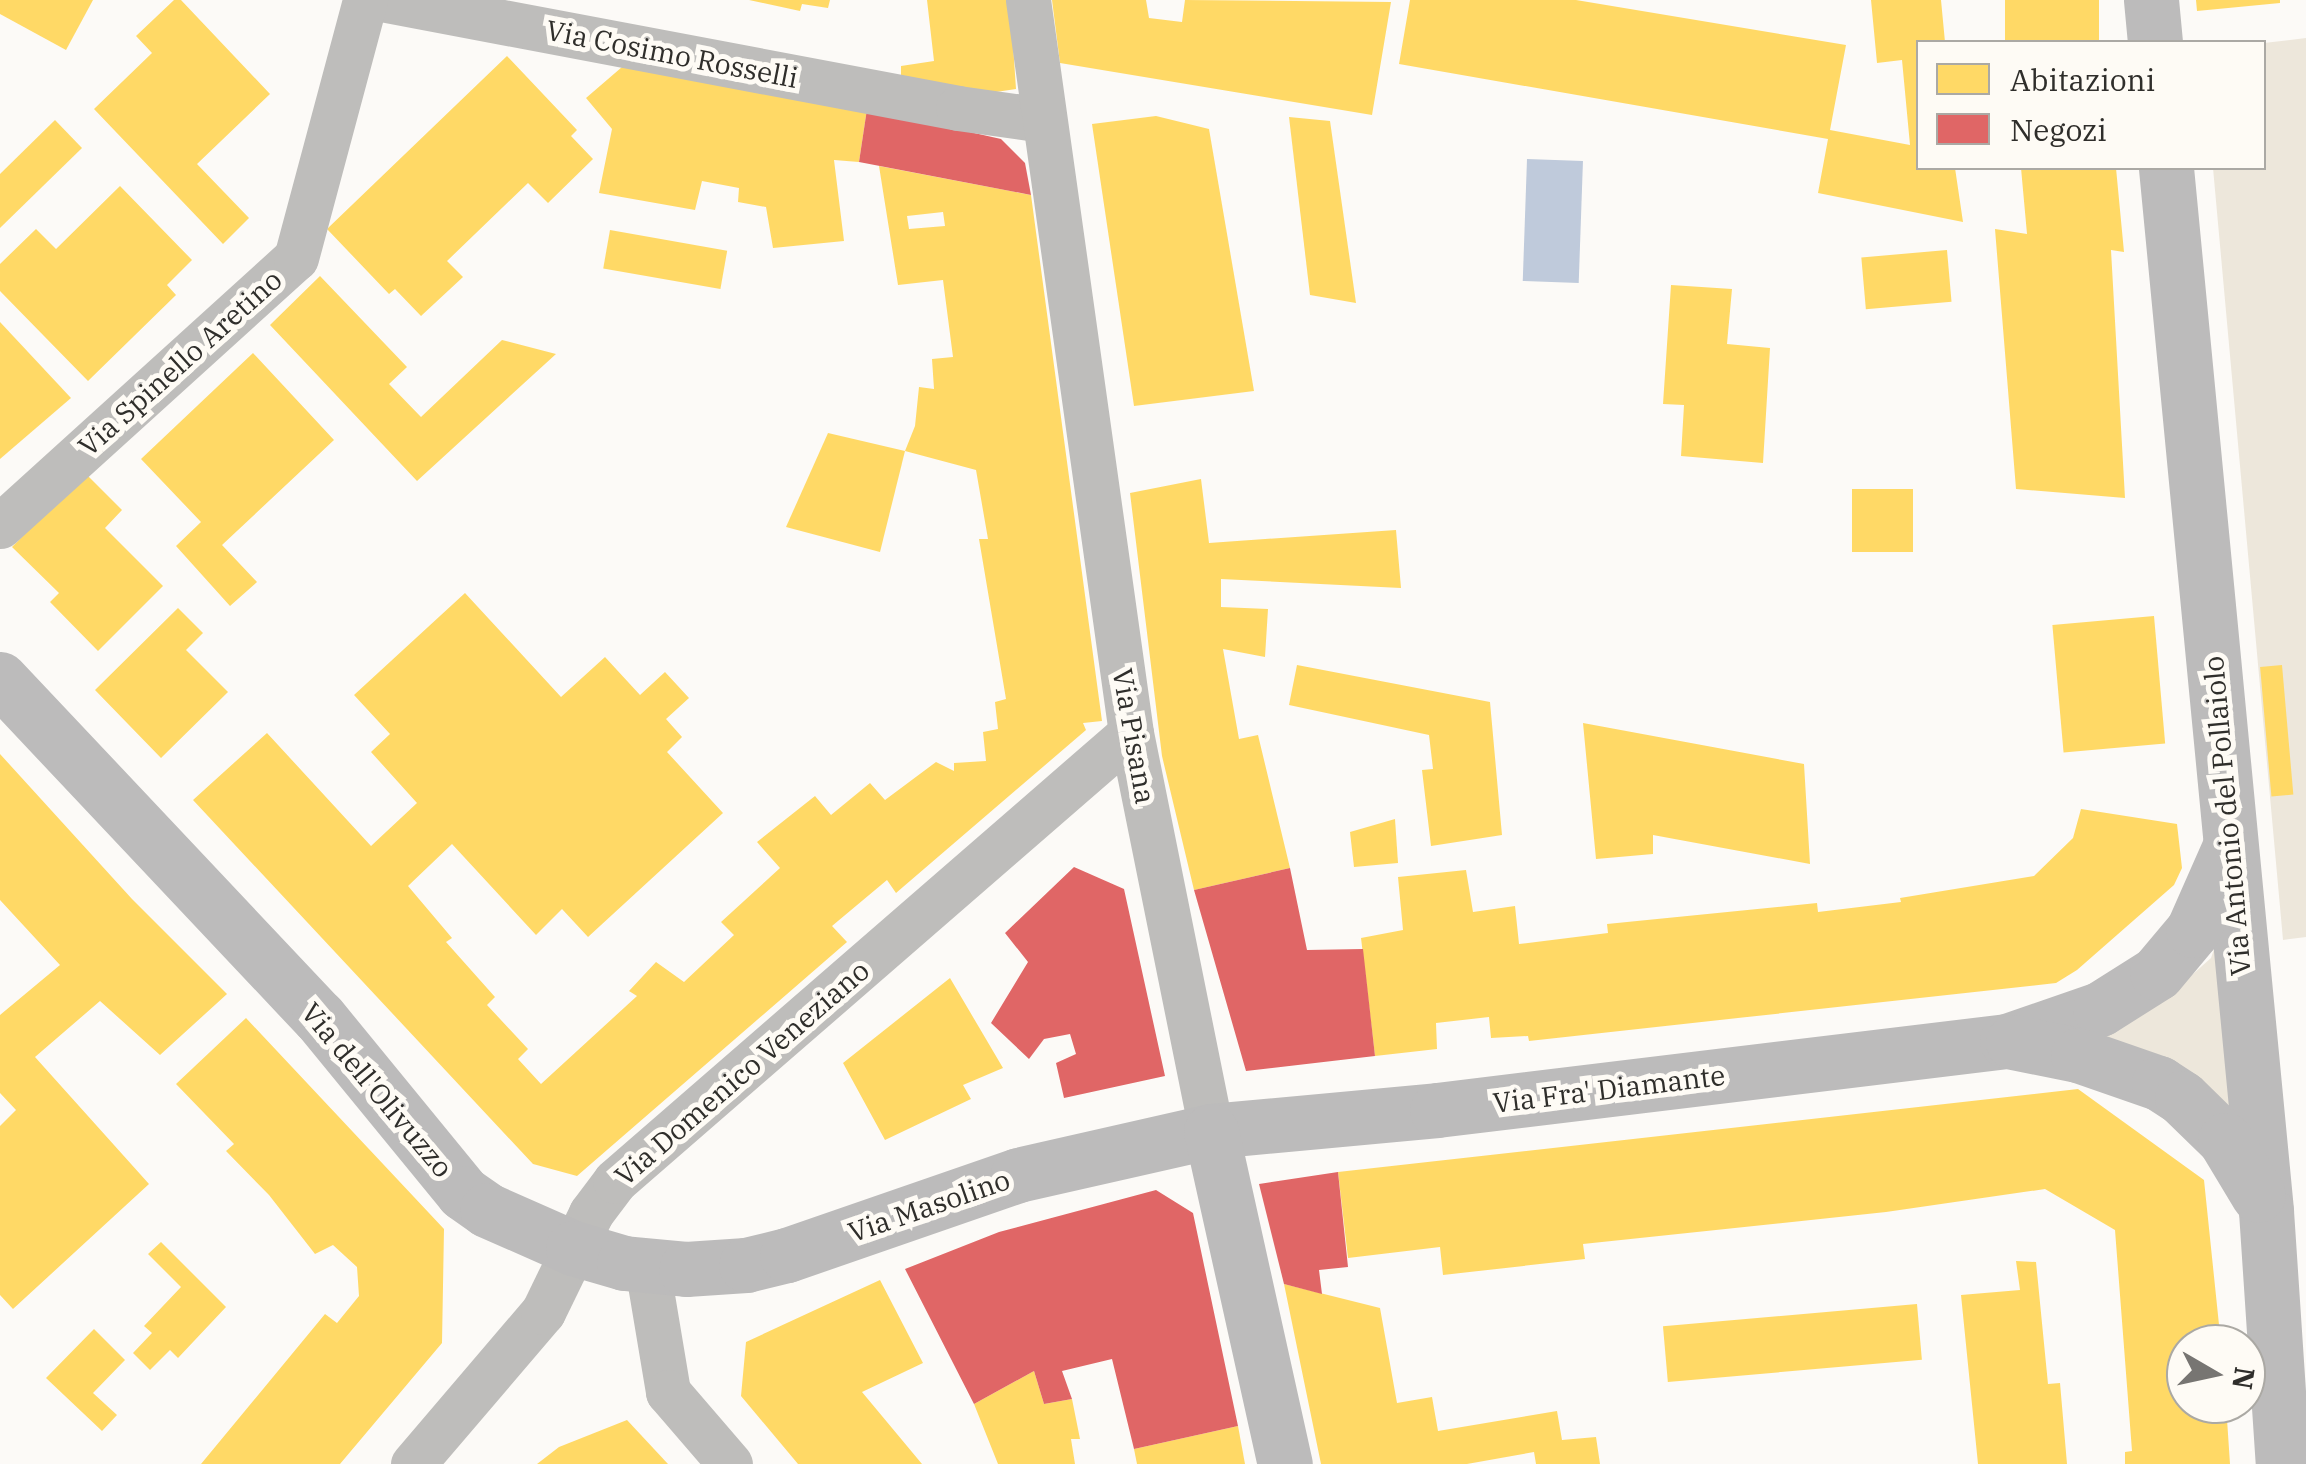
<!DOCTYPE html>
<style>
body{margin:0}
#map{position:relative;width:2306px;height:1464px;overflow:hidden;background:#fcfaf7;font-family:"IBM Plex Serif",serif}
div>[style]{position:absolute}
.green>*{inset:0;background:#ede7db}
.water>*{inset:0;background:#bfcadb;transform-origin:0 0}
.homes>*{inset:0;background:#ffd966;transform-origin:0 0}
.shops>*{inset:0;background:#e06666}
.street>*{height:45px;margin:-22.5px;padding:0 22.5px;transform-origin:22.5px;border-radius:22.5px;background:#bebdbb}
.secondary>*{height:55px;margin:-27.5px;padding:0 27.5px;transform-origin:27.5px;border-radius:27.5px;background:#bcbbbb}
span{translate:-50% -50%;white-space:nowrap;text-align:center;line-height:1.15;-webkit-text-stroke:10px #fefbf5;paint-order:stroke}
.street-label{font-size:28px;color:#2f2e2b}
.legend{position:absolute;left:1916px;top:40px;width:350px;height:130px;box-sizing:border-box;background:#fefbf5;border:2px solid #aba9a4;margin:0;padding:12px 18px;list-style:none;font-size:30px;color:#2f2e2b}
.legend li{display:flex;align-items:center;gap:20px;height:50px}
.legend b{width:50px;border:2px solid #aba9a4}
.north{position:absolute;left:2166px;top:1324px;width:100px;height:100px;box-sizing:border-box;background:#fefbf5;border:2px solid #aba9a4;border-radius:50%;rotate:99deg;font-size:28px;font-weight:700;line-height:40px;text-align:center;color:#2f2e2b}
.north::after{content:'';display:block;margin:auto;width:35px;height:45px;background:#777572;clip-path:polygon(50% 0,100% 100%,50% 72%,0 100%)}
</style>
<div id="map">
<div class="green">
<i style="clip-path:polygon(2306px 38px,2306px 937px,2283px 940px,2213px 168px,2264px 168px,2264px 43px)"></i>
<i style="clip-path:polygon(2224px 920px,2245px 1138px,2075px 1038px,2175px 990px,2211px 958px)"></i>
</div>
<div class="water">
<i style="left:1527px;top:159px;width:56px;height:122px;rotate:2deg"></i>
</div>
<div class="homes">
<i style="clip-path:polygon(0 0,93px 0,66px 50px,0 14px)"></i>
<i style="clip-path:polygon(174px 0,181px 0,270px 94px,197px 164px,249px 218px,223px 244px,94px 109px,152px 53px,136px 36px)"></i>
<i style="clip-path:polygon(749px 0,830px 0,828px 8px,802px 4px,800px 11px)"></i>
<i style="clip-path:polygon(927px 0,1010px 0,1016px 89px,969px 96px,901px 77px,901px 66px,934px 61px)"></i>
<i style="clip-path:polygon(1052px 0,1146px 0,1149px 18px,1182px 22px,1185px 0,1391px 2px,1372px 115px,1060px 63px)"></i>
<i style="clip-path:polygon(1410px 0,1576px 0,1846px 45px,1830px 130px,1910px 145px,1902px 60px,1877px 63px,1871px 0,1941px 0,1945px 42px,1918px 42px,1918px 168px,1955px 168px,1963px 222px,1818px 193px,1828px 139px,1399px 64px)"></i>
<i style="left:2005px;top:0;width:94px;height:42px"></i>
<i style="clip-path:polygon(2196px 0,2280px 0,2280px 3px,2197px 11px)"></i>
<i style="clip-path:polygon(507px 56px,577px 130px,571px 136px,593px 159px,548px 203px,528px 183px,447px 261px,463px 277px,421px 316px,395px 289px,389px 294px,327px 229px)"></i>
<i style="clip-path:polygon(622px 67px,867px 109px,859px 162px,834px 160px,844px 241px,773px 248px,766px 207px,738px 202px,739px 188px,702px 181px,695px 210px,599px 193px,612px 129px,586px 98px)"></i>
<i style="clip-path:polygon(1156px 116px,1209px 129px,1254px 391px,1134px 406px,1092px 124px)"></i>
<i style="clip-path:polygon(1289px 117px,1330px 121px,1356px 303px,1310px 295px)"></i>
<i style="clip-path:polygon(55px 120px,82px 148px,0 228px,0 174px)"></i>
<i style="clip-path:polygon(evenodd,879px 166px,1031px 195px,1102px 721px,1083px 723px,1086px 730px,896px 893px,887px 880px,832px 926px,847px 942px,577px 1176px,533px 1164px,193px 800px,267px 733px,371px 846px,417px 803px,371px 752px,390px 734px,354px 695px,465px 593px,561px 697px,605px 657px,640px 695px,665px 672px,689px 698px,666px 719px,682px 737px,667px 752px,723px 813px,588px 937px,562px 909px,536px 935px,452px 844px,408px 886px,452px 938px,446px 942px,495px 997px,487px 1005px,528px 1049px,518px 1059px,541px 1084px,637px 996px,629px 991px,656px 962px,684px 982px,734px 935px,721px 922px,780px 868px,757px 842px,815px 796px,831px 815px,870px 783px,885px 800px,936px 762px,954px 771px,954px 763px,986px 761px,983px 732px,998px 729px,995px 702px,1006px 699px,979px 539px,988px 539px,976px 470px,905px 451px,915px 426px,919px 387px,934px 389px,932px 359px,953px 357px,943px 280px,898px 285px,879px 166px,943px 212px,945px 226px,909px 229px,907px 216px,943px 212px)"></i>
<i style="clip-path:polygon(2021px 168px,2116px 168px,2124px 252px,2111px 250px,2125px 498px,2016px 489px,1995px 229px,2027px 234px)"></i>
<i style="clip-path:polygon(120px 186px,192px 260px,167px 285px,176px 295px,88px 381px,0 291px,0 264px,36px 229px,56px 249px)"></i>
<i style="left:610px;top:230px;width:119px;height:39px;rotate:10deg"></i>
<i style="left:1947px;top:250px;width:52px;height:86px;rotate:85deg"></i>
<i style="clip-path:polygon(320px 276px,407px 367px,389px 384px,421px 417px,502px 340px,556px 354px,417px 481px,270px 325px)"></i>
<i style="clip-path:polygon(1671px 285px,1732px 289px,1727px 344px,1770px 348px,1763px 463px,1681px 456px,1684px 405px,1663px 404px)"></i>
<i style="clip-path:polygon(0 322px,71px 398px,0 459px)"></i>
<i style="clip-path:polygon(253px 353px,334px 440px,222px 545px,257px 582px,230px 606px,176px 546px,201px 522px,141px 459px)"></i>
<i style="clip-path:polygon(828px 433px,905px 451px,880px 552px,786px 527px)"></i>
<i style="clip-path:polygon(85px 473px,122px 510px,105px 528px,163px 586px,98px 651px,50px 602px,59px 593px,12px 547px)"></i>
<i style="clip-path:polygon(1201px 479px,1209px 543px,1396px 530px,1401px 588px,1221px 579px,1221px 607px,1268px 609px,1265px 657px,1223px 649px,1239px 739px,1258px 735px,1290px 868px,1194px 890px,1162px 756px,1130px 493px)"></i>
<i style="left:1852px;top:489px;width:61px;height:63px"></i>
<i style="clip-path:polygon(178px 608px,203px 633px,186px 650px,228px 692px,161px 758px,95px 690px)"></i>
<i style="left:2154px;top:616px;width:128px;height:102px;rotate:85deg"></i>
<i style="clip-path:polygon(1297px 665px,1490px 702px,1502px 835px,1431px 846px,1422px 770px,1433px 769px,1429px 735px,1289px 705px)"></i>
<i style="left:2282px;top:665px;width:130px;height:22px;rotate:85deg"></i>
<i style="clip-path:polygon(1583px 723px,1804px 764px,1810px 864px,1653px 835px,1653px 854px,1596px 859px)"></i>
<i style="clip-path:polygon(0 754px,132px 899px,227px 994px,160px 1055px,100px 1001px,35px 1057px,149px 1184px,13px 1309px,0 1295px,0 1126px,16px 1110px,0 1093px,0 1015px,60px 965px,0 900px)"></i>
<i style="clip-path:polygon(2081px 809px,2177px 824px,2182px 868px,2174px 885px,2077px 970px,2056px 983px,1529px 1041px,1528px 1036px,1491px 1038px,1489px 1017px,1436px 1023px,1437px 1049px,1375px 1056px,1361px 938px,1403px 930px,1398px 877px,1466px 870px,1473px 912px,1515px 906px,1519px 944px,1608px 933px,1607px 924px,1817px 903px,1818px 912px,1901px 902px,1900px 898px,2034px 876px,2073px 838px)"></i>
<i style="clip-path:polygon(1395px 819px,1398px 863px,1354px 867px,1350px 832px)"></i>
<i style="clip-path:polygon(950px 978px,1003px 1068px,963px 1085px,971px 1099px,885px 1140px,843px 1063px)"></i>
<i style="clip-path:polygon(246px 1018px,444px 1229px,442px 1343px,340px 1464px,201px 1464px,325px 1314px,337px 1323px,359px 1296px,357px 1267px,333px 1245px,315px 1254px,269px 1195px,226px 1151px,234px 1144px,176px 1084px)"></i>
<i style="clip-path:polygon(2078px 1089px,2204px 1180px,2221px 1344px,2186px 1344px,2186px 1404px,2226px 1404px,2230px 1464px,2125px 1464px,2125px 1452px,2132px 1451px,2115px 1230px,2045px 1189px,1886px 1212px,1583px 1244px,1585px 1259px,1443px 1275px,1440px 1247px,1348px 1258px,1338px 1172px)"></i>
<i style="clip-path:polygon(161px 1242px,226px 1307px,178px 1358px,170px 1350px,150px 1370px,133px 1353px,152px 1333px,144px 1326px,181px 1287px,148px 1254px)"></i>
<i style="clip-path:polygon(2016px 1261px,2036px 1262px,2048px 1384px,2060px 1383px,2067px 1464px,1978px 1464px,1961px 1295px,2020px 1290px)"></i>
<i style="clip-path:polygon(880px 1280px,923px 1363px,862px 1392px,922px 1464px,798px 1464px,741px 1396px,746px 1342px)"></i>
<i style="clip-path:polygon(1284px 1284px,1380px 1308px,1397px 1403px,1432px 1397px,1438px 1431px,1557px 1411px,1562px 1440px,1596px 1437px,1600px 1464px,1536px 1464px,1534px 1452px,1467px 1464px,1321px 1464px)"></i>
<i style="left:1917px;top:1304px;width:56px;height:255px;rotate:85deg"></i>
<i style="clip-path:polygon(94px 1329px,125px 1360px,93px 1393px,117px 1415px,102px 1431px,46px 1378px)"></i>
<i style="clip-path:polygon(1034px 1371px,1044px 1404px,1072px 1399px,1080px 1439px,1071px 1439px,1075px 1464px,998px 1464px,974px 1404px)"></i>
<i style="clip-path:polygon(627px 1420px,668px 1464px,537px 1464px,559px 1447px)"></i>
<i style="clip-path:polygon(1238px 1426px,1245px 1464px,1137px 1464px,1134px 1449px)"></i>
</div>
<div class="shops">
<i style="clip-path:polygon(867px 109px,1001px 139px,1025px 163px,1031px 195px,859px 162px)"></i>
<i style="clip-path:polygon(1074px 867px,1124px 889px,1165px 1076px,1064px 1098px,1056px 1063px,1076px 1054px,1070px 1034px,1044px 1039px,1029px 1059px,991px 1023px,1028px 962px,1005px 933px)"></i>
<i style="clip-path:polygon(1290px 868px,1307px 950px,1363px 949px,1375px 1056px,1246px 1071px,1194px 890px)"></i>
<i style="clip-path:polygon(1338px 1172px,1348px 1267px,1319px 1270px,1322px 1294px,1284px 1284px,1259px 1184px)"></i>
<i style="clip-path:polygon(1156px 1190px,1193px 1213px,1238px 1426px,1134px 1449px,1112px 1359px,1062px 1371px,1072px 1399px,1044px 1404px,1034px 1371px,974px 1404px,905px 1269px,999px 1232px)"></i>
</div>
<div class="street">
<i style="left:386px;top:0;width:582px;rotate:10.69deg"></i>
<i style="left:958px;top:108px;width:86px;rotate:8deg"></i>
<i style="left:1028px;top:0;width:740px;rotate:82deg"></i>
<i style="left:1131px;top:733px;width:406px;rotate:78.6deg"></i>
<i style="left:0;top:526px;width:399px;rotate:-42.2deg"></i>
<i style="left:296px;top:258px;width:267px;rotate:-75deg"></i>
<i style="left:647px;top:1266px;width:128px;rotate:80.5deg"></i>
<i style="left:668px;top:1392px;width:95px;rotate:49.3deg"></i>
<i style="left:413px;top:1464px;width:200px;rotate:-49.5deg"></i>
<i style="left:543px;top:1312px;width:110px;rotate:-64.1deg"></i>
<i style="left:591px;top:1213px;width:40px;rotate:-53deg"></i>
<i style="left:615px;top:1181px;width:683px;rotate:-40.97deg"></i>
</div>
<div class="secondary">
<i style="left:2151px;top:0;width:42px;rotate:84.6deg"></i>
<i style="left:2166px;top:168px;width:1048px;rotate:84.52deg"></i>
<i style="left:2266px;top:1211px;width:254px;rotate:86.2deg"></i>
<i style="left:0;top:679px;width:465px;rotate:46.7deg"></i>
<i style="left:319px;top:1017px;width:227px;rotate:50.7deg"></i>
<i style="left:463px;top:1193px;width:29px;rotate:35deg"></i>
<i style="left:487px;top:1210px;width:94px;rotate:23.8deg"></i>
<i style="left:573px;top:1248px;width:53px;rotate:16.4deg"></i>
<i style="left:624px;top:1263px;width:62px;rotate:5.5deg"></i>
<i style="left:686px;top:1269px;width:60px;rotate:-3.8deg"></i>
<i style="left:746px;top:1265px;width:42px;rotate:-13.7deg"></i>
<i style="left:787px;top:1255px;width:244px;rotate:-19.1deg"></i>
<i style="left:1018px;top:1175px;width:198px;rotate:-12.8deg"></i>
<i style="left:1211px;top:1131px;width:227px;rotate:-5.3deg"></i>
<i style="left:1437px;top:1110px;width:574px;rotate:-6.9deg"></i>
<i style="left:2007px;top:1041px;width:98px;rotate:-19deg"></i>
<i style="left:2100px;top:1009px;width:67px;rotate:-32.3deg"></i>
<i style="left:2157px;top:973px;width:56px;rotate:-50.1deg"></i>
<i style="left:2193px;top:930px;width:92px;rotate:-66.2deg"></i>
<i style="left:2013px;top:1042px;width:66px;rotate:11.3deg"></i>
<i style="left:2078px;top:1055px;width:86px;rotate:19.1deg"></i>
<i style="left:2159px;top:1083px;width:27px;rotate:33deg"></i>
<i style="left:2182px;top:1098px;width:60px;rotate:44.3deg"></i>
<i style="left:2225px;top:1140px;width:64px;rotate:59deg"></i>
<i style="left:1211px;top:1131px;width:341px;rotate:77.5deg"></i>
</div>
<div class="street-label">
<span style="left:672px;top:54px;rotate:11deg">Via Cosimo Rosselli</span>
<span style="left:180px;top:363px;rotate:-42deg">Via Spinello Aretino</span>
<span style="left:1134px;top:736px;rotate:80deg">Via Pisana</span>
<span style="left:2227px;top:816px;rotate:-95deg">Via Antonio del Pollaiolo</span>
<span style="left:742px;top:1073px;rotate:-41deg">Via Domenico Veneziano</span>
<span style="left:1609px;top:1089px;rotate:-7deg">Via Fra' Diamante</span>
<span style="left:377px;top:1090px;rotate:50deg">Via dell'Olivuzzo</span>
<span style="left:929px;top:1206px;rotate:-19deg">Via Masolino</span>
</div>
<ul class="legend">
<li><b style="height:28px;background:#ffd966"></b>Abitazioni</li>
<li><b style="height:28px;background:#e06666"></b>Negozi</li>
</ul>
<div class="north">N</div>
</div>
